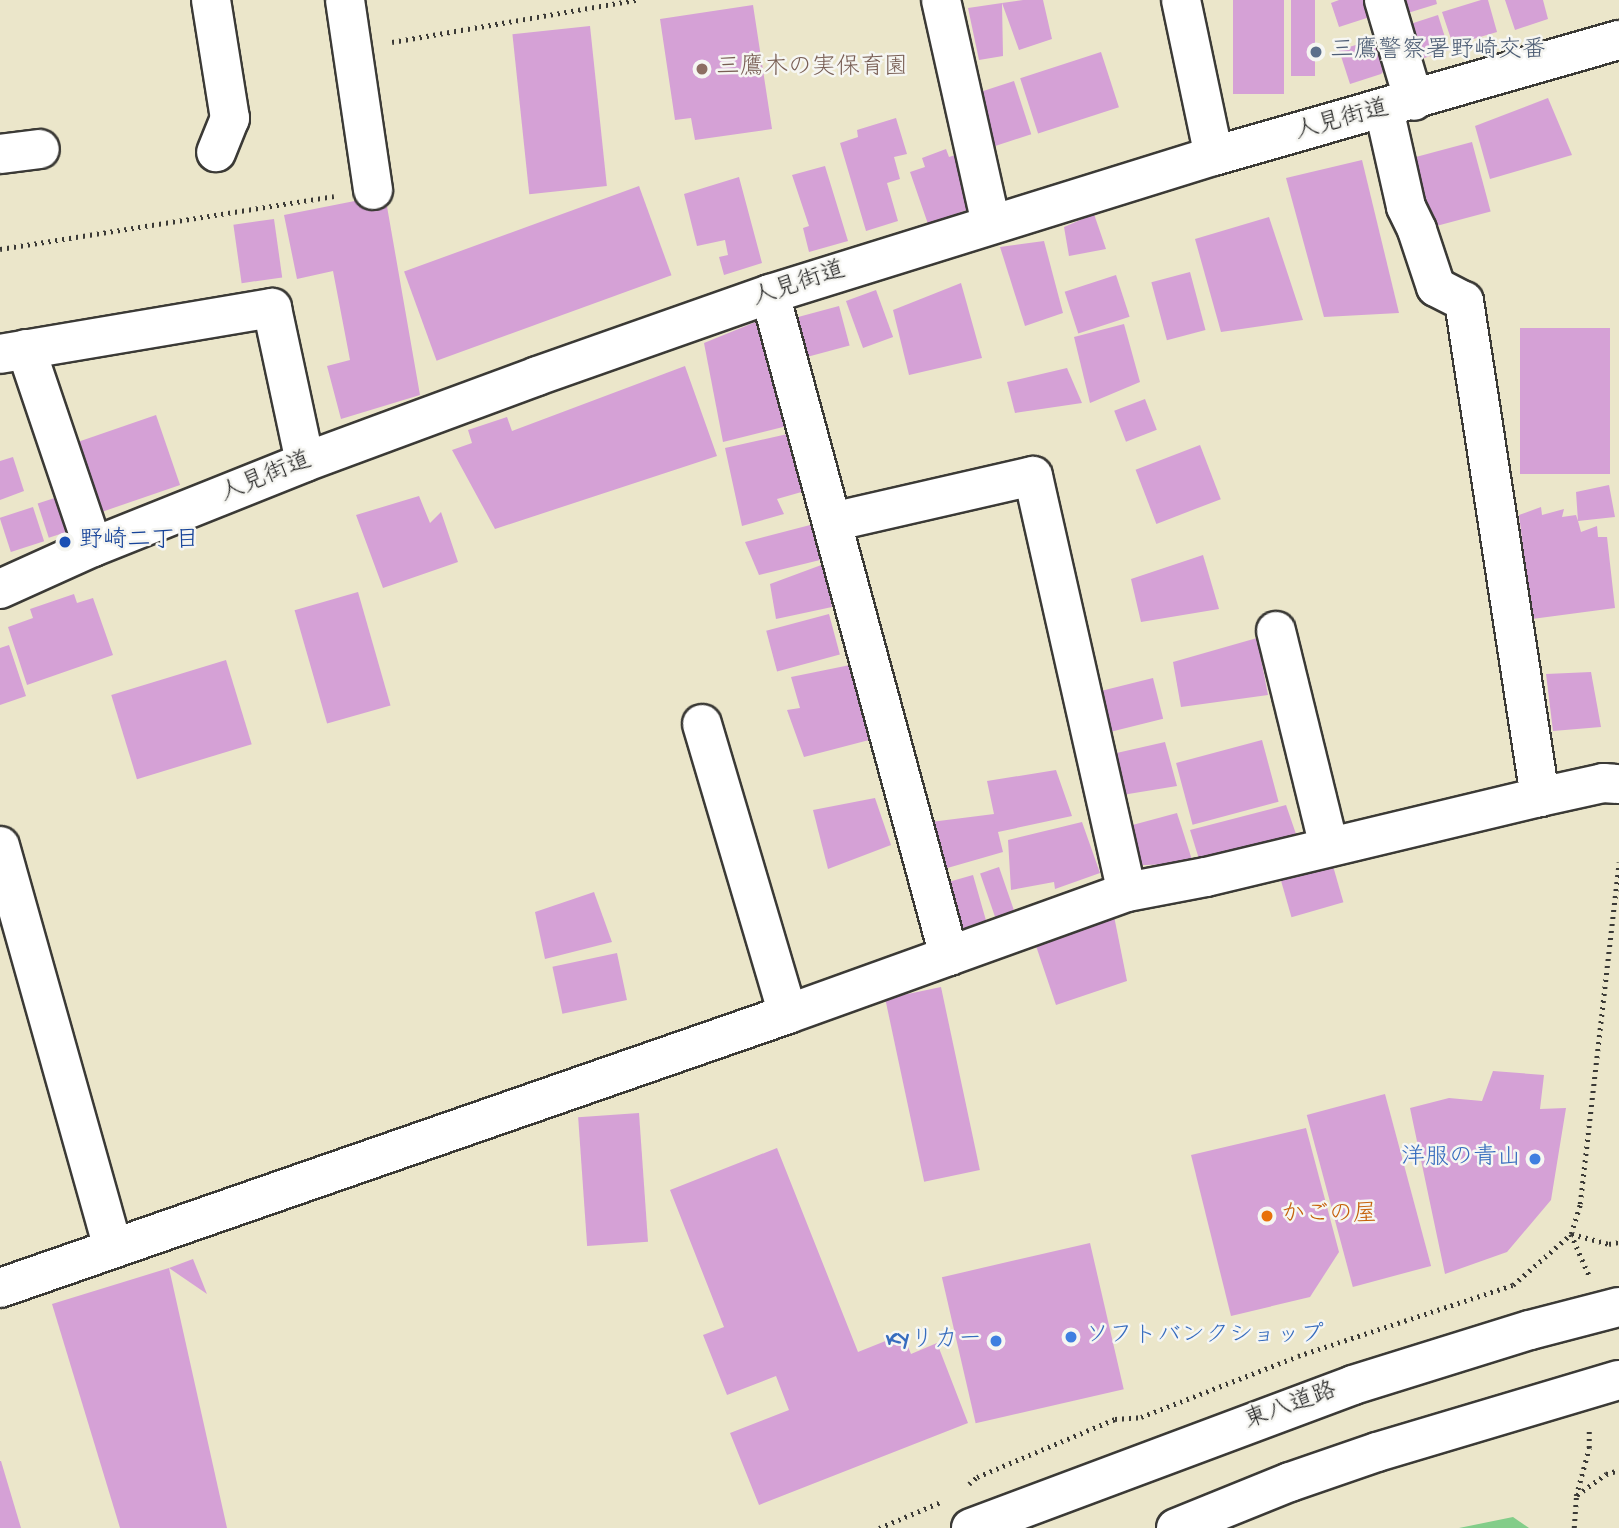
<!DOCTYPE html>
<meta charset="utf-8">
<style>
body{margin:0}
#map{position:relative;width:1619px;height:1528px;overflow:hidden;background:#ebe6ca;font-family:"Gochi Hand","Klee One",sans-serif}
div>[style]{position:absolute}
.green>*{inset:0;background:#83cd89}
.building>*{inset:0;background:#d5a1d6;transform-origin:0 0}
.path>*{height:4.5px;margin-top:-2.25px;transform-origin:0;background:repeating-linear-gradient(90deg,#3b3a36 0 2px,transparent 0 7px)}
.roads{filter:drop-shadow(2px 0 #3b3a36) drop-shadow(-2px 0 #3b3a36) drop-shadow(0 2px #3b3a36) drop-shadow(0 -2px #3b3a36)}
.minor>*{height:38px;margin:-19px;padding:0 19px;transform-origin:19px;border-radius:19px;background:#fff}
.major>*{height:38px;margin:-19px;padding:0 19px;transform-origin:19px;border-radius:19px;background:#fff}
.dots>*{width:19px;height:19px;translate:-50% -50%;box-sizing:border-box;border:4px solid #f6f6f2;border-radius:50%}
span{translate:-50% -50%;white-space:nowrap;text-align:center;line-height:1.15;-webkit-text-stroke:5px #f6f6f2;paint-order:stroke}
.service-label{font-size:24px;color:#4e5e75}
.left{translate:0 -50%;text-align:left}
.education-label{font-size:24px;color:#785e54}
.street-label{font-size:24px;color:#1c1c1c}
.transit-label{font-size:24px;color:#164399}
.shop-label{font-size:24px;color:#366cbe}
.right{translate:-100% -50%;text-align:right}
.food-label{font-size:24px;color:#c56008}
</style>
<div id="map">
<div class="green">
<i style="clip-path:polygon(1513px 1517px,1529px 1528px,1459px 1528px)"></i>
</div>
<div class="building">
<i style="clip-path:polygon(1023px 0,1043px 0,1052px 39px,1019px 50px,1002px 3px)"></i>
<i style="left:1233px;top:0;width:51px;height:94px"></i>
<i style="left:1291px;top:0;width:24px;height:76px"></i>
<i style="clip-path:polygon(1339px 0,1371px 0,1376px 15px,1339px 27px,1331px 3px)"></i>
<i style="clip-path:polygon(1393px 0,1436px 0,1437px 4px,1398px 16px)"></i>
<i style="clip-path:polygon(1481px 0,1488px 0,1497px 32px,1453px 45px,1442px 12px)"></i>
<i style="clip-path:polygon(1505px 0,1543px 0,1548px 19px,1515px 30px)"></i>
<i style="clip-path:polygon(1002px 3px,1003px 56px,979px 60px,968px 8px)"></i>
<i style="clip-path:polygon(753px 5px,772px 129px,695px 140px,691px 118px,675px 120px,660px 19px)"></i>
<i style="clip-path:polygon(1438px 15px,1449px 50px,1421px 59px,1401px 27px)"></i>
<i style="left:590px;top:26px;width:161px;height:78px;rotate:84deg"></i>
<i style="clip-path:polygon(1376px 39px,1387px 68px,1381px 74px,1350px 84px,1339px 50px)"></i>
<i style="left:1101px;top:52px;width:58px;height:85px;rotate:72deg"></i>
<i style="left:1014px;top:81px;width:56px;height:42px;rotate:72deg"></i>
<i style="clip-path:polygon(1548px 98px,1572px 155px,1490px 179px,1475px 126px)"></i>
<i style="clip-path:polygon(896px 118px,907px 154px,894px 157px,900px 179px,887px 183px,898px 221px,866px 231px,840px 143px,858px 137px,857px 130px)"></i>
<i style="left:1472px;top:142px;width:72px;height:64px;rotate:75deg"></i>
<i style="clip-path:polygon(946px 149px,949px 157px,965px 152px,983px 204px,928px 224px,910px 172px,925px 167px,922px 158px)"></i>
<i style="clip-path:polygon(1362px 160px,1399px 313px,1324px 317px,1286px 178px)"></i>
<i style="clip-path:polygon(825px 166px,848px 241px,809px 252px,803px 228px,809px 226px,792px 175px)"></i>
<i style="clip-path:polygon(739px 177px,762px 263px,724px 275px,719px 257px,728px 255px,725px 240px,697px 246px,684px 194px)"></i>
<i style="left:639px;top:186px;width:95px;height:250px;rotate:70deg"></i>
<i style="clip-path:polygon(385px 195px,420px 395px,341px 419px,327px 366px,350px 360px,333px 271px,297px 279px,284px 215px)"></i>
<i style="clip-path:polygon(1094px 214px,1106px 249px,1069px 256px,1064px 227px)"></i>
<i style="clip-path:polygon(1269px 217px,1303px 320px,1221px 332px,1195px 239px)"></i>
<i style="left:274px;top:219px;width:59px;height:41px;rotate:82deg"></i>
<i style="clip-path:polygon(1044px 241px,1063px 313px,1025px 326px,1000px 247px)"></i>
<i style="left:1190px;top:272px;width:60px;height:40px;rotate:75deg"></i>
<i style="left:1116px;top:275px;width:44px;height:54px;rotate:72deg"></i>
<i style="clip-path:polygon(961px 283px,982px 358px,909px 375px,893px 310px)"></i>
<i style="left:876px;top:290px;width:50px;height:32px;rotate:70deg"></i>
<i style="left:839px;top:306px;width:41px;height:49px;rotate:75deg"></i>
<i style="clip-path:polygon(758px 321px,787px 426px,723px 442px,704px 343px)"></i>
<i style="clip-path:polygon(1124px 324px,1140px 382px,1090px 403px,1074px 337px)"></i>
<i style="left:1610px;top:328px;width:146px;height:90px;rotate:90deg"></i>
<i style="clip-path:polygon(685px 366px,717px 456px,495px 529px,452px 450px,472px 443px,468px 430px,507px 417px,512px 431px)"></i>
<i style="clip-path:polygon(1067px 368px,1082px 403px,1015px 413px,1007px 382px)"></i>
<i style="left:1145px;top:399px;width:33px;height:33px;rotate:69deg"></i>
<i style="left:156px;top:415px;width:74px;height:92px;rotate:71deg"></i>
<i style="clip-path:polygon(792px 433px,805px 491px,777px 499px,784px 514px,742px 526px,725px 448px)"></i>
<i style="left:1200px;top:445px;width:58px;height:69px;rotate:69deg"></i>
<i style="clip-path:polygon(13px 457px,24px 491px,0 500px,0 461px)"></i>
<i style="clip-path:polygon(1609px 485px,1615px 517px,1578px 521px,1581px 532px,1597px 526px,1598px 537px,1607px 537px,1615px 608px,1532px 619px,1519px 515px,1541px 507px,1542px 515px,1564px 509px,1562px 517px,1576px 515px,1578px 521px,1576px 492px)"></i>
<i style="left:70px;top:493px;width:36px;height:34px;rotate:72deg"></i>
<i style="clip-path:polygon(419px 496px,430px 523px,441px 512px,458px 562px,383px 588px,356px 515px)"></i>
<i style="left:33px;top:507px;width:36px;height:35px;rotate:72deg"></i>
<i style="clip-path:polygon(814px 524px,820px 560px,759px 575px,745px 542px)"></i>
<i style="clip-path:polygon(1203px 555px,1219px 609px,1141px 622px,1131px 579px)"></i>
<i style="clip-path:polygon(824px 564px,832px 607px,776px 619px,770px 584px)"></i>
<i style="left:358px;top:592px;width:118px;height:66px;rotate:74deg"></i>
<i style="clip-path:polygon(74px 594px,77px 603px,93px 598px,113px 655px,27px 685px,8px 627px,33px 618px,30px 609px)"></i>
<i style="left:829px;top:614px;width:42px;height:65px;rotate:75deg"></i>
<i style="clip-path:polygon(1257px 638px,1268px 695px,1181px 707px,1173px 662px)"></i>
<i style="clip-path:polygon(9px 645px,26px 696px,0 705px,0 648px)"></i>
<i style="left:226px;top:660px;width:88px;height:120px;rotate:73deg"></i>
<i style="clip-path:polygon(855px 664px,873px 739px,804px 757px,787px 710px,800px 708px,791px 677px)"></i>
<i style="clip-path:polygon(1591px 672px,1601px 727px,1553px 731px,1546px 674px)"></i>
<i style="left:1153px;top:678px;width:42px;height:61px;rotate:76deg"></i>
<i style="left:1262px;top:740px;width:64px;height:89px;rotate:75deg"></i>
<i style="clip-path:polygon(1165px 742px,1177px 786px,1110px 797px,1099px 757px)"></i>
<i style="clip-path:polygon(1056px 770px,1072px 816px,998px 832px,1003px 852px,930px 873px,915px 824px,994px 814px,987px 781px)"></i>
<i style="clip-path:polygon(875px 798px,891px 845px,828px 869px,813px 810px)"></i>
<i style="clip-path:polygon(1286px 805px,1297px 837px,1199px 859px,1190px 830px)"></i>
<i style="clip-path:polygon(1177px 813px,1193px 863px,1123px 866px,1114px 830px)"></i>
<i style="clip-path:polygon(1082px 822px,1100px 873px,1055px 889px,1054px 882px,1011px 890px,1008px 840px)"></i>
<i style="left:1331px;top:859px;width:45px;height:54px;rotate:74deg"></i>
<i style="left:999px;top:867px;width:53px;height:20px;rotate:71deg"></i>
<i style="left:973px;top:875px;width:54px;height:30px;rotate:74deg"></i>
<i style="clip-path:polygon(594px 892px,612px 942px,545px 959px,535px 912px)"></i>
<i style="clip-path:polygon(1112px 906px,1127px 981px,1056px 1005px,1035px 943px)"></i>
<i style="left:617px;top:953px;width:48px;height:66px;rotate:78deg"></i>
<i style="left:941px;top:987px;width:187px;height:57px;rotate:78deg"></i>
<i style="clip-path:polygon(1493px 1071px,1544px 1075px,1540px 1109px,1566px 1108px,1551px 1200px,1507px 1252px,1445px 1274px,1410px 1108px,1449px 1098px,1482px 1101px)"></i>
<i style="left:1385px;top:1094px;width:178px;height:81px;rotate:75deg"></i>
<i style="left:639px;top:1113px;width:129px;height:61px;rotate:86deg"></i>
<i style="clip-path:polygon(1306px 1128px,1339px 1252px,1310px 1297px,1231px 1316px,1191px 1155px)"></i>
<i style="clip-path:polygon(777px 1148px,858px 1352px,903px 1334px,911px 1354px,937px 1343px,968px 1423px,759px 1505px,730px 1433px,789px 1410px,776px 1376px,727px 1395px,703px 1335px,724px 1327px,670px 1190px)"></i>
<i style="left:1090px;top:1243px;width:150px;height:152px;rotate:77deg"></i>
<i style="clip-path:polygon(193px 1259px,207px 1294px,169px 1268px)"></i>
<i style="clip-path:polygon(169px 1268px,227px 1528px,120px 1528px,52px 1304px)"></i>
<i style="clip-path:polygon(0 1461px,1px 1461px,21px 1528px,0 1528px)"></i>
</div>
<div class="path">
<i style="left:392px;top:42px;width:248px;rotate:-9.8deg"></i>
<i style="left:0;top:249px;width:338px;rotate:-9deg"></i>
<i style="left:1571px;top:1234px;width:45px;rotate:66.3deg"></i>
<i style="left:1572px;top:1234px;width:38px;rotate:15deg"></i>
<i style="left:1609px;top:1244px;width:10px;rotate:-11deg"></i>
<i style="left:969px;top:1484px;width:11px;rotate:-41deg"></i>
<i style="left:977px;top:1477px;width:150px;rotate:-22.8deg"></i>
<i style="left:1115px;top:1419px;width:26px;rotate:-4deg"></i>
<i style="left:1141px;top:1417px;width:168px;rotate:-21.2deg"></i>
<i style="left:1298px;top:1356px;width:226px;rotate:-18.3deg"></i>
<i style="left:1513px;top:1285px;width:77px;rotate:-41.3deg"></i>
<i style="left:1571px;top:1234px;width:31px;rotate:-73deg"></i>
<i style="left:1580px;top:1204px;width:344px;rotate:-83.5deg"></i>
<i style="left:1577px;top:1495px;width:36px;rotate:-36deg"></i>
<i style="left:1606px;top:1474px;width:14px;rotate:-17deg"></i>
<i style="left:879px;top:1528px;width:67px;rotate:-22.8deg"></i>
<i style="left:1574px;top:1528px;width:32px;rotate:-86deg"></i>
<i style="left:1576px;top:1496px;width:50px;rotate:-74.8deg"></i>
<i style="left:1589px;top:1448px;width:18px;rotate:-90deg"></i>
</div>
<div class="roads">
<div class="minor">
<i style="left:211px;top:0;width:120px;rotate:80.9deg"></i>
<i style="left:230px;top:118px;width:37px;rotate:112deg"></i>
<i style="left:345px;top:0;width:192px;rotate:81.6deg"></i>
<i style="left:941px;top:0;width:229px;rotate:77.4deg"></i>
<i style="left:1181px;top:0;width:159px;rotate:78.1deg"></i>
<i style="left:1384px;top:0;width:105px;rotate:73.5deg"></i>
<i style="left:1384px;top:109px;width:100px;rotate:77.3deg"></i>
<i style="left:1406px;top:207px;width:25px;rotate:64deg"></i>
<i style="left:1417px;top:230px;width:60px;rotate:71.6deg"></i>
<i style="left:1436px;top:287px;width:31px;rotate:27deg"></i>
<i style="left:1464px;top:301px;width:502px;rotate:81.29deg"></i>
<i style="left:0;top:154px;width:40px;rotate:-7.1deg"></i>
<i style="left:770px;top:294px;width:686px;rotate:74.87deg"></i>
<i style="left:26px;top:349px;width:209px;rotate:71.3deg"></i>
<i style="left:0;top:354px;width:276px;rotate:-9.6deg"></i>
<i style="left:272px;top:308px;width:157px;rotate:77.9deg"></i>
<i style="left:832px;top:522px;width:206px;rotate:-12.9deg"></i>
<i style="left:1033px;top:476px;width:426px;rotate:77.3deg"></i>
<i style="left:1276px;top:631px;width:222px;rotate:76.2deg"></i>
<i style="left:702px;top:724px;width:302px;rotate:73.5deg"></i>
<i style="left:0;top:846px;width:418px;rotate:74.3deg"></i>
<i style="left:0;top:1288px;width:834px;rotate:-19.17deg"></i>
<i style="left:788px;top:1014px;width:360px;rotate:-19.8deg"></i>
<i style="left:1127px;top:892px;width:80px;rotate:-10.8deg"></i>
<i style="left:1206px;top:877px;width:343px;rotate:-13.5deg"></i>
<i style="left:1540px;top:797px;width:65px;rotate:-12.5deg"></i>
<i style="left:1603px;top:783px;width:16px;rotate:4deg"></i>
</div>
<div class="major">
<i style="left:0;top:589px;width:102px;rotate:-24.3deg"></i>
<i style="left:93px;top:547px;width:228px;rotate:-21.8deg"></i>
<i style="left:305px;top:462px;width:247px;rotate:-20.3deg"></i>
<i style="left:537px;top:376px;width:247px;rotate:-19.4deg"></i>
<i style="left:770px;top:294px;width:465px;rotate:-17.3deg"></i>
<i style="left:1214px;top:156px;width:421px;rotate:-16deg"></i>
<i style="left:971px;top:1528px;width:408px;rotate:-20.5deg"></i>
<i style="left:1353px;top:1385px;width:185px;rotate:-17.3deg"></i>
<i style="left:1530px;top:1330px;width:92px;rotate:-14.5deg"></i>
<i style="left:1176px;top:1528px;width:123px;rotate:-22deg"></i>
<i style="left:1290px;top:1482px;width:92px;rotate:-19deg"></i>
<i style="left:1377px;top:1452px;width:252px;rotate:-16.6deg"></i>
</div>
</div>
<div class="dots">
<i style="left:1316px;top:52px;background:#5c6f8a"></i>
<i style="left:702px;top:69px;background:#8d6e63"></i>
<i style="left:65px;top:542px;background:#1a4fb4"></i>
<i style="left:1535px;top:1159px;background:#3f7fe0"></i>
<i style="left:1267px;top:1216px;background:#e8710a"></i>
<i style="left:1071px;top:1337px;background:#3f7fe0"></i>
<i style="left:996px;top:1341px;background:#3f7fe0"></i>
</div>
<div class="service-label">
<span class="left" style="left:1330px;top:52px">三鷹警察署野崎交番</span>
</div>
<div class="education-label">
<span class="left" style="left:716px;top:69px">三鷹木の実保育園</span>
</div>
<div class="street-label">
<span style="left:1342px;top:121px;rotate:-15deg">人見街道</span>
<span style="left:799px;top:285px;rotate:-18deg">人見街道</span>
<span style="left:266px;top:478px;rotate:-22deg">人見街道</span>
<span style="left:1291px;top:1407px;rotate:-20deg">東八道路</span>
</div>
<div class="transit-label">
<span class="left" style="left:79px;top:542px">野崎二丁目</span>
</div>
<div class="shop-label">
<span class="right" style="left:1521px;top:1159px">洋服の青山</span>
<span class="left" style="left:1085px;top:1337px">ソフトバンクショップ</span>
<span class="right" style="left:982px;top:1341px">KYリカー</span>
</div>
<div class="food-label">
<span class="left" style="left:1281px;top:1216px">かごの屋</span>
</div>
</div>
